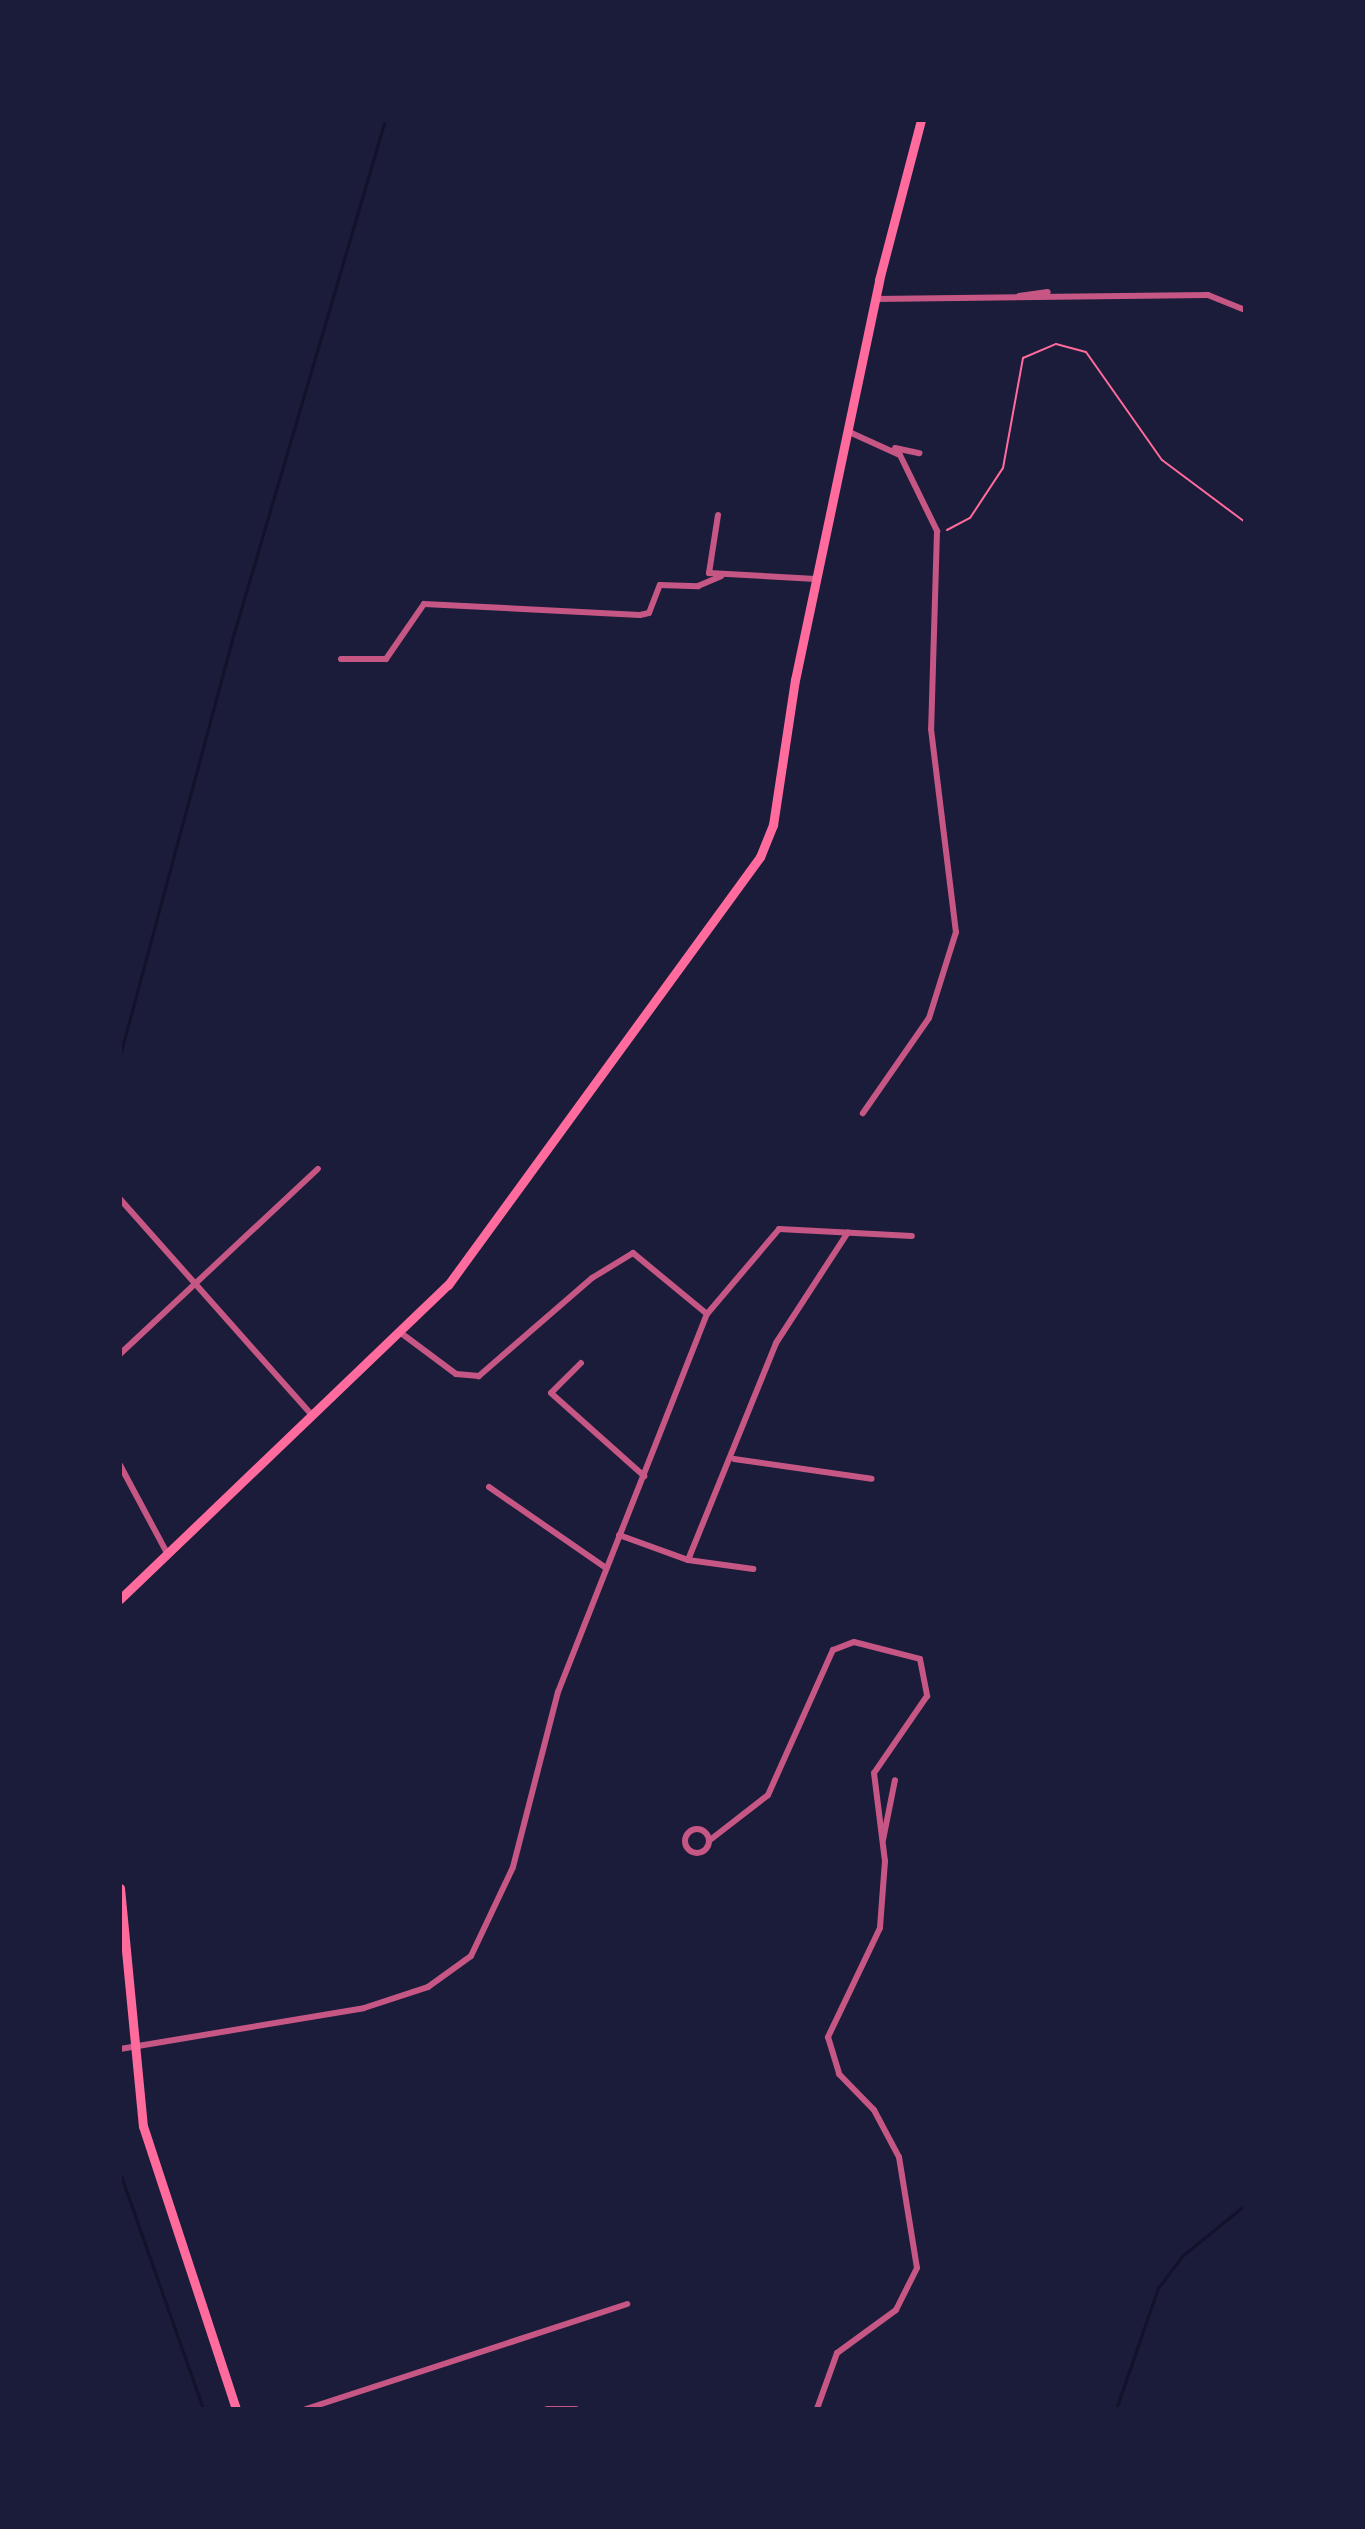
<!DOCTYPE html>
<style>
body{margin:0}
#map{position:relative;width:1365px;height:2529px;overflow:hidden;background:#1b1b3a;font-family:"Roboto Condensed",sans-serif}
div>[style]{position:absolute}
.stream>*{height:3px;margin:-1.5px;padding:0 1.5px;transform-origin:1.5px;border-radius:1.5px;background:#12122b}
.path>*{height:2px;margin:-1px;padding:0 1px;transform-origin:1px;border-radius:1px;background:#ff6b9d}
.minor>*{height:6px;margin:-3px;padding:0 3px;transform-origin:3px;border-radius:3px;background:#c65784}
.minor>.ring{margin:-3px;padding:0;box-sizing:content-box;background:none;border:6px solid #c65784;border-radius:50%}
.secondary>*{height:9px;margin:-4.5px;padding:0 4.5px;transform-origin:4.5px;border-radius:4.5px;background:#ff6b9d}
span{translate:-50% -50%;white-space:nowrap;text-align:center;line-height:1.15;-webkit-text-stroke:6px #1b1b3a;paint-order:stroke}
.frame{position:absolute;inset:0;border:122px solid #1b1b3a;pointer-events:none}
</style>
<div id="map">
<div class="stream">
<i style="left:120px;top:1055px;width:427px;rotate:-74.9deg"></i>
<i style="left:231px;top:643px;width:545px;rotate:-73.59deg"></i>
<i style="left:120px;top:2173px;width:250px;rotate:70.6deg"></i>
<i style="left:1116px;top:2409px;width:128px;rotate:-70.9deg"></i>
<i style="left:1158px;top:2288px;width:40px;rotate:-53deg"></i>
<i style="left:1182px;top:2256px;width:81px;rotate:-39deg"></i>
</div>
<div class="path">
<i style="left:947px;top:530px;width:26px;rotate:-28deg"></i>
<i style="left:970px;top:518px;width:60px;rotate:-56.6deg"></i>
<i style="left:1003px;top:468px;width:112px;rotate:-79.7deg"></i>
<i style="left:1023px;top:358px;width:36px;rotate:-23deg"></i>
<i style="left:1056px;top:344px;width:31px;rotate:15deg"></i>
<i style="left:1086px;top:352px;width:132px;rotate:54.9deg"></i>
<i style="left:1162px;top:460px;width:104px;rotate:36.8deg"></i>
</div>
<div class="minor">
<i style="left:1019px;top:296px;width:29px;rotate:-8deg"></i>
<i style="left:875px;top:299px;width:333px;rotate:-0.7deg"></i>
<i style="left:1208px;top:295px;width:40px;rotate:22deg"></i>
<i style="left:847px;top:431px;width:58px;rotate:24.4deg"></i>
<i style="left:900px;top:455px;width:85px;rotate:64deg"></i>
<i style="left:937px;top:531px;width:198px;rotate:91.7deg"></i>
<i style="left:931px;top:729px;width:205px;rotate:83deg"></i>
<i style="left:956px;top:932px;width:90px;rotate:107.4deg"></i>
<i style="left:929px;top:1018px;width:116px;rotate:124.8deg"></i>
<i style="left:895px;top:448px;width:25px;rotate:12deg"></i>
<i style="left:718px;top:515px;width:59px;rotate:98.8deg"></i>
<i style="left:709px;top:573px;width:107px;rotate:3.2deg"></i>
<i style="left:341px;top:659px;width:45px"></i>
<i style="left:386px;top:659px;width:67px;rotate:-55.4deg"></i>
<i style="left:424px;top:604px;width:216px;rotate:2.9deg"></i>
<i style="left:640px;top:615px;width:9px;rotate:-13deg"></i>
<i style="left:649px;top:613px;width:30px;rotate:-69deg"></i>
<i style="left:660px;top:585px;width:38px;rotate:2deg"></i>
<i style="left:698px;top:586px;width:25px;rotate:-23deg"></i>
<i style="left:120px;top:1199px;width:288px;rotate:48.4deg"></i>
<i style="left:707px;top:1314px;width:111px;rotate:-49.7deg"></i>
<i style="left:779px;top:1229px;width:133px;rotate:3deg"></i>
<i style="left:120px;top:1354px;width:271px;rotate:-43.1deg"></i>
<i style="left:581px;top:1363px;width:42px;rotate:135deg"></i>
<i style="left:551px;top:1393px;width:125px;rotate:41.7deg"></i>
<i style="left:734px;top:1459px;width:139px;rotate:8.2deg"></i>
<i style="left:120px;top:1465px;width:98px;rotate:61.9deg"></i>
<i style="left:489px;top:1487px;width:142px;rotate:34.7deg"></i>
<i style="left:619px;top:1535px;width:73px;rotate:19.9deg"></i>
<i style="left:688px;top:1560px;width:66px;rotate:7.9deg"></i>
<i style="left:688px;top:1560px;width:234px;rotate:-67.9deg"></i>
<i style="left:776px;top:1343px;width:132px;rotate:-57deg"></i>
<i class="ring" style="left:685px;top:1829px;width:18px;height:18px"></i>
<i style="left:710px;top:1840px;width:73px;rotate:-37.8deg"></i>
<i style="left:768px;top:1795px;width:159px;rotate:-65.9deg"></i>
<i style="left:833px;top:1650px;width:22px;rotate:-21deg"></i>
<i style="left:854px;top:1642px;width:68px;rotate:14.4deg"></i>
<i style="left:920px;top:1659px;width:38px;rotate:79deg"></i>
<i style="left:927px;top:1696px;width:93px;rotate:124.5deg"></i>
<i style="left:874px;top:1773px;width:89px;rotate:82.9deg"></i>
<i style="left:885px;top:1861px;width:67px;rotate:94.3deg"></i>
<i style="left:880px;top:1928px;width:121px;rotate:115.5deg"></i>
<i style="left:828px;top:2037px;width:39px;rotate:73deg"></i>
<i style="left:839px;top:2074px;width:50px;rotate:45.8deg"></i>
<i style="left:874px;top:2110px;width:53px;rotate:62deg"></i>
<i style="left:899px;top:2157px;width:112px;rotate:80.8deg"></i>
<i style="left:917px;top:2268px;width:47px;rotate:116.6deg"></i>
<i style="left:896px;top:2310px;width:73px;rotate:143.9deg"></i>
<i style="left:837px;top:2353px;width:59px;rotate:109.7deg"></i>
<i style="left:883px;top:1840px;width:61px;rotate:-78.7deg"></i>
<i style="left:120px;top:2049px;width:247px;rotate:-9.5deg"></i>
<i style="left:364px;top:2008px;width:67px;rotate:-18.2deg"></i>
<i style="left:428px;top:1987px;width:53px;rotate:-35.8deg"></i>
<i style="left:471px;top:1956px;width:98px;rotate:-64.7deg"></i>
<i style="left:513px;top:1867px;width:181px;rotate:-75.6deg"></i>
<i style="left:558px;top:1692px;width:406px;rotate:-68.5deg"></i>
<i style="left:707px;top:1314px;width:96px;rotate:-140.5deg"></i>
<i style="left:633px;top:1253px;width:48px;rotate:148.6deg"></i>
<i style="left:592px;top:1278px;width:150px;rotate:139.1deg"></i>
<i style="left:479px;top:1376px;width:23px;rotate:-175deg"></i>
<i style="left:456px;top:1374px;width:69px;rotate:-143.3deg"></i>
<i style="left:306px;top:2409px;width:338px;rotate:-18.1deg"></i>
<i style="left:547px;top:2409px;width:29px"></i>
</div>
<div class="secondary">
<i style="left:120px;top:1599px;width:454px;rotate:-43.8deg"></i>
<i style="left:448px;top:1285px;width:530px;rotate:-53.91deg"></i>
<i style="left:760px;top:857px;width:35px;rotate:-68deg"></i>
<i style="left:773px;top:825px;width:147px;rotate:-81.4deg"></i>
<i style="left:795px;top:680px;width:409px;rotate:-78.1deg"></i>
<i style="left:879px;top:280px;width:165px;rotate:-75.3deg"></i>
<i style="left:120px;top:1888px;width:239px;rotate:84.5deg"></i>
<i style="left:143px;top:2126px;width:298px;rotate:71.8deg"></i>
</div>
<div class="frame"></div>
</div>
